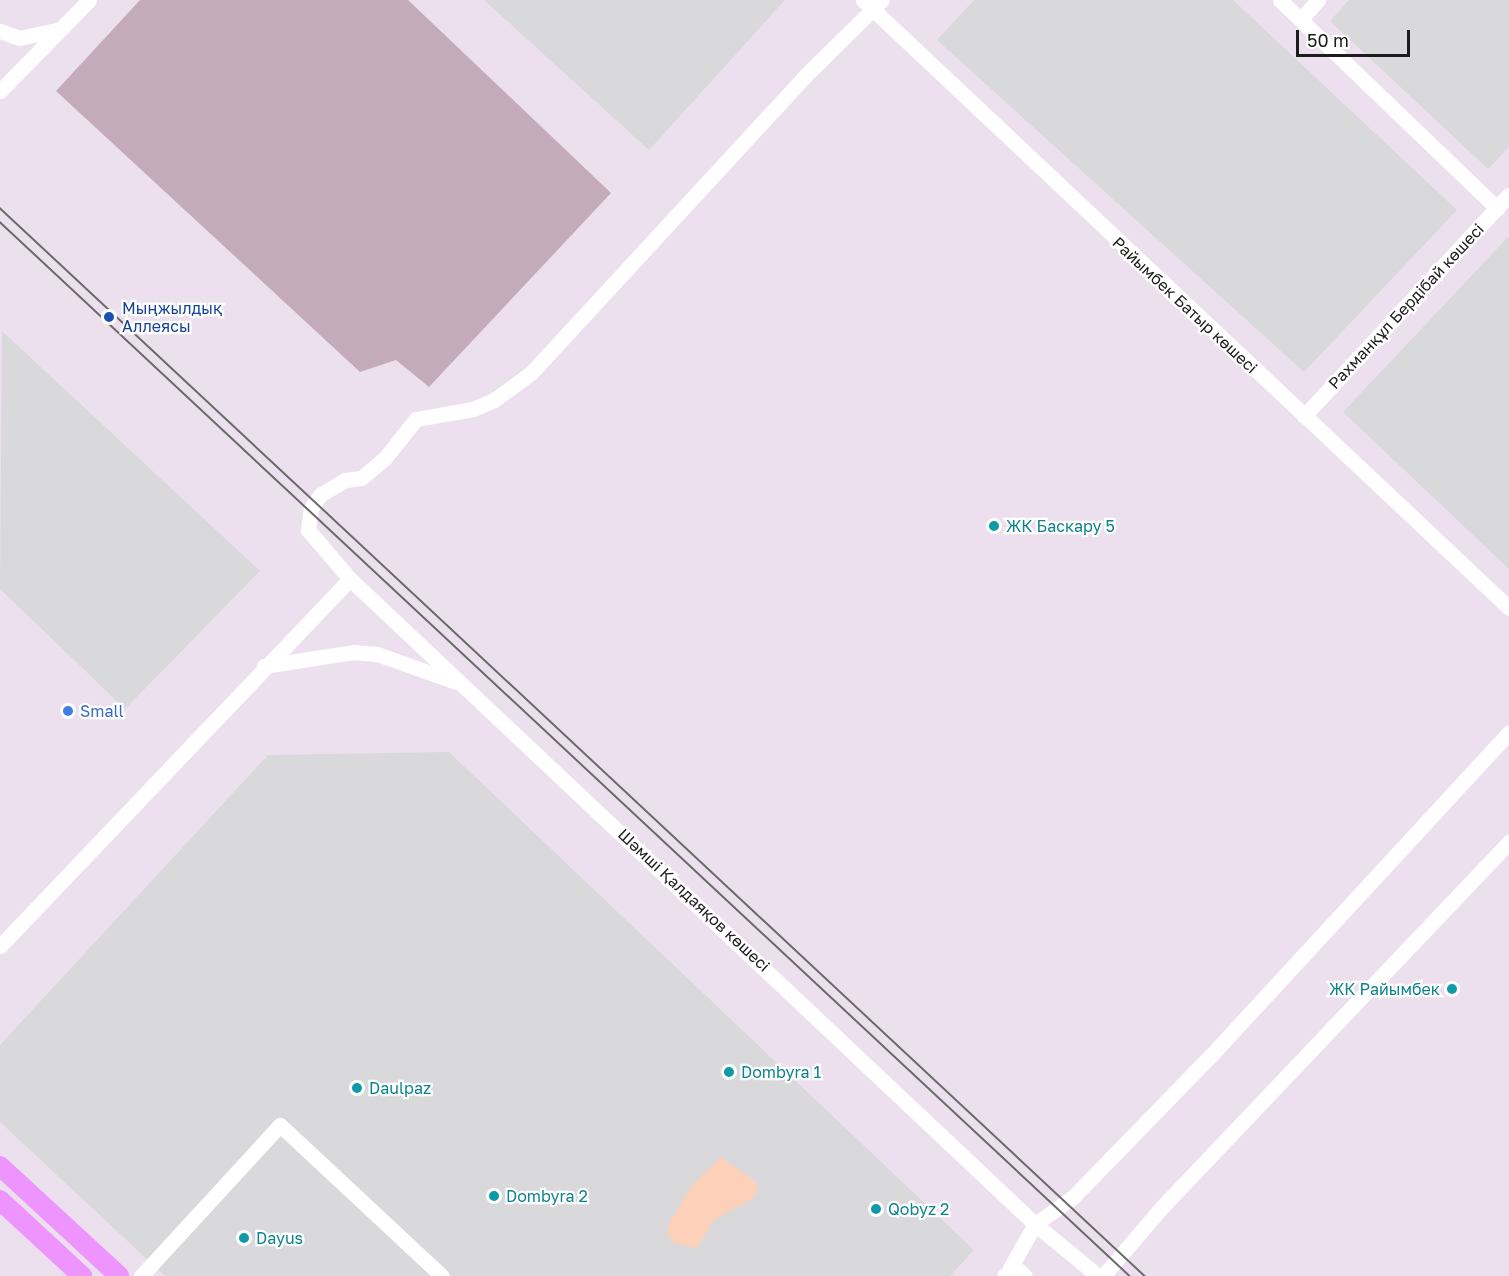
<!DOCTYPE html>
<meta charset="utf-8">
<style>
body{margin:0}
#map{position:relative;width:1509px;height:1276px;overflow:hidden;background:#ede0ee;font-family:"Golos Text",sans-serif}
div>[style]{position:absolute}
.residential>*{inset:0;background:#d9d8da}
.construction>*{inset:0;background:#c3abbc}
.park>*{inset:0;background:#fcd0b9}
.minor>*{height:15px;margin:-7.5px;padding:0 7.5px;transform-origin:7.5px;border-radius:7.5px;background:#fff}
.major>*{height:20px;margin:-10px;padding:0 10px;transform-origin:10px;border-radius:10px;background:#ed94ff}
.tram>*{height:1.5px;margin:-0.75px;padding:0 0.75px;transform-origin:0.75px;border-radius:0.75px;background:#6a6a6a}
.dots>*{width:16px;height:16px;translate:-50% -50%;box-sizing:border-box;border:3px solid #fff;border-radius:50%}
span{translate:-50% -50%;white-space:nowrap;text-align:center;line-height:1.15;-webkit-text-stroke:4.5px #fff;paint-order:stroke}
.street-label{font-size:16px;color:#1c1c1c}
.transit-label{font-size:16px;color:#164399}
.left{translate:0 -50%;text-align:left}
.culture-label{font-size:16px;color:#0d838f}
.right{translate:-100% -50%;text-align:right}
.shop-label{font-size:16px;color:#366cbe}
.scale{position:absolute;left:1296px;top:30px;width:114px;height:27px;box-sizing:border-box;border:3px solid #1c1c1c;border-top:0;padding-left:8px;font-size:18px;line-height:21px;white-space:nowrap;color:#1c1c1c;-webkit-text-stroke:4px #fff;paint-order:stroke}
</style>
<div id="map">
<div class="residential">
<i style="clip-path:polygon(484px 0,785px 0,649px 150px)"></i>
<i style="clip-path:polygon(974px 0,1233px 0,1457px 210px,1304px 372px,937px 40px)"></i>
<i style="clip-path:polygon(1349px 0,1509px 0,1509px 147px,1488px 169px,1330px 21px)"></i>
<i style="clip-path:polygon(1509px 236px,1509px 569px,1343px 412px)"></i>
<i style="clip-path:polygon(2px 331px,260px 571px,125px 709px,0 589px)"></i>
<i style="clip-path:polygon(449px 752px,974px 1250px,950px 1276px,165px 1276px,0 1122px,0 1045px,268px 755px)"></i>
</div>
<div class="construction">
<i style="clip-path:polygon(140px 0,408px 0,611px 193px,429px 387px,396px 360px,360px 372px,56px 91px)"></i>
</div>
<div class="park">
<i style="clip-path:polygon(721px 1157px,756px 1182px,758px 1190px,753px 1198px,714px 1220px,697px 1248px,674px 1243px,667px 1233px,669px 1224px,692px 1185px)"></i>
</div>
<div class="minor">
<i style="left:863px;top:0;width:887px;rotate:43.26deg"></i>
<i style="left:882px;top:0;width:107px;rotate:135.4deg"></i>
<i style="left:806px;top:75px;width:405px;rotate:132.7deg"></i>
<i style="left:531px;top:373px;width:46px;rotate:143.9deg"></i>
<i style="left:494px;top:400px;width:23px;rotate:157deg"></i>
<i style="left:473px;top:409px;width:58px;rotate:170deg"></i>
<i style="left:416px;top:419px;width:50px;rotate:128.5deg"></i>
<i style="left:385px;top:458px;width:31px;rotate:140deg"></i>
<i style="left:361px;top:478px;width:16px;rotate:173deg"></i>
<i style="left:345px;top:480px;width:29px;rotate:149deg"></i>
<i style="left:320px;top:495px;width:16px;rotate:125deg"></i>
<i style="left:311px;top:508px;width:22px;rotate:98deg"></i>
<i style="left:308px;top:530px;width:65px;rotate:49.4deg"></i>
<i style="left:350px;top:579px;width:941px;rotate:43.28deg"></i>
<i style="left:1035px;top:1224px;width:51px;rotate:119.6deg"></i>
<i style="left:1280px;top:0;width:301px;rotate:43.8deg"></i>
<i style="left:1301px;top:19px;width:25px;rotate:-48deg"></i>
<i style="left:0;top:31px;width:20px;rotate:20deg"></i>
<i style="left:19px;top:38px;width:43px;rotate:-12.1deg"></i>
<i style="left:0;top:91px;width:127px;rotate:-45.6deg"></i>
<i style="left:1304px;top:416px;width:301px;rotate:-47.2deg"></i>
<i style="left:264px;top:666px;width:90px;rotate:-8.9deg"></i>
<i style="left:353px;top:652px;width:24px;rotate:5deg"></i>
<i style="left:377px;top:654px;width:84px;rotate:19.5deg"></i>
<i style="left:0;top:946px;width:507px;rotate:-46.36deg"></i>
<i style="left:141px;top:1276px;width:205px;rotate:-47.4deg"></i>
<i style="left:280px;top:1125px;width:221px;rotate:43deg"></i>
<i style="left:1004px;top:1276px;width:14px;rotate:-34deg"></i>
<i style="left:1016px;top:1268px;width:12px;rotate:42deg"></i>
<i style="left:1098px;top:1276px;width:82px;rotate:-140.5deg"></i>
<i style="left:1035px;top:1224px;width:47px;rotate:-35.4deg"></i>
<i style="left:1073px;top:1197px;width:202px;rotate:-45.8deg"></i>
<i style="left:1214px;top:1052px;width:435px;rotate:-47.3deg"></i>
<i style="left:1103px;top:1276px;width:91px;rotate:-49.5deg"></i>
<i style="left:1162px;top:1207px;width:504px;rotate:-46.45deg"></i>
</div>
<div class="major">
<i style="left:0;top:1166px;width:162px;rotate:42.7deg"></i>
<i style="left:0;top:1200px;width:112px;rotate:42.8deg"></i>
</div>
<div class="tram">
<i style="left:0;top:208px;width:1566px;rotate:43.01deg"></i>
<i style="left:0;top:222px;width:1545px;rotate:43.01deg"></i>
</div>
<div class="dots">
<i style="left:109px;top:317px;background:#1a4fb4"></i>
<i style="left:994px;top:526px;background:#0f9aa8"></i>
<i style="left:68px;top:711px;background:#3f7fe0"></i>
<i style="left:1452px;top:989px;background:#0f9aa8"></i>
<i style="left:729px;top:1072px;background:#0f9aa8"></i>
<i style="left:357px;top:1088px;background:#0f9aa8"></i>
<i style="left:494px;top:1196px;background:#0f9aa8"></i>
<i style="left:876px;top:1209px;background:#0f9aa8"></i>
<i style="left:244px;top:1238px;background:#0f9aa8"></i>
</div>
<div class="street-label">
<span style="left:1185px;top:305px;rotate:43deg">Райымбек Батыр көшесі</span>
<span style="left:1406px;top:306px;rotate:-47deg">Рахманқұл Бердібай көшесі</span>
<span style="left:694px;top:900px;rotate:43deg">Шәмші Қалдаяқов көшесі</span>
</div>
<div class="transit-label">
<span class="left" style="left:122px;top:317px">Мыңжылдық<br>Аллеясы</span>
</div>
<div class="culture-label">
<span class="left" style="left:1006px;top:526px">ЖК Баскару 5</span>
<span class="right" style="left:1440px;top:989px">ЖК Райымбек</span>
<span class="left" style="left:741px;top:1072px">Dombyra 1</span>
<span class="left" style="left:369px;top:1088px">Daulpaz</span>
<span class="left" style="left:506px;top:1196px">Dombyra 2</span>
<span class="left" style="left:888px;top:1209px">Qobyz 2</span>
<span class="left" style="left:256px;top:1238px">Dayus</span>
</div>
<div class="shop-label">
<span class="left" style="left:80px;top:711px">Small</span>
</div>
<div class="scale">50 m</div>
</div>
